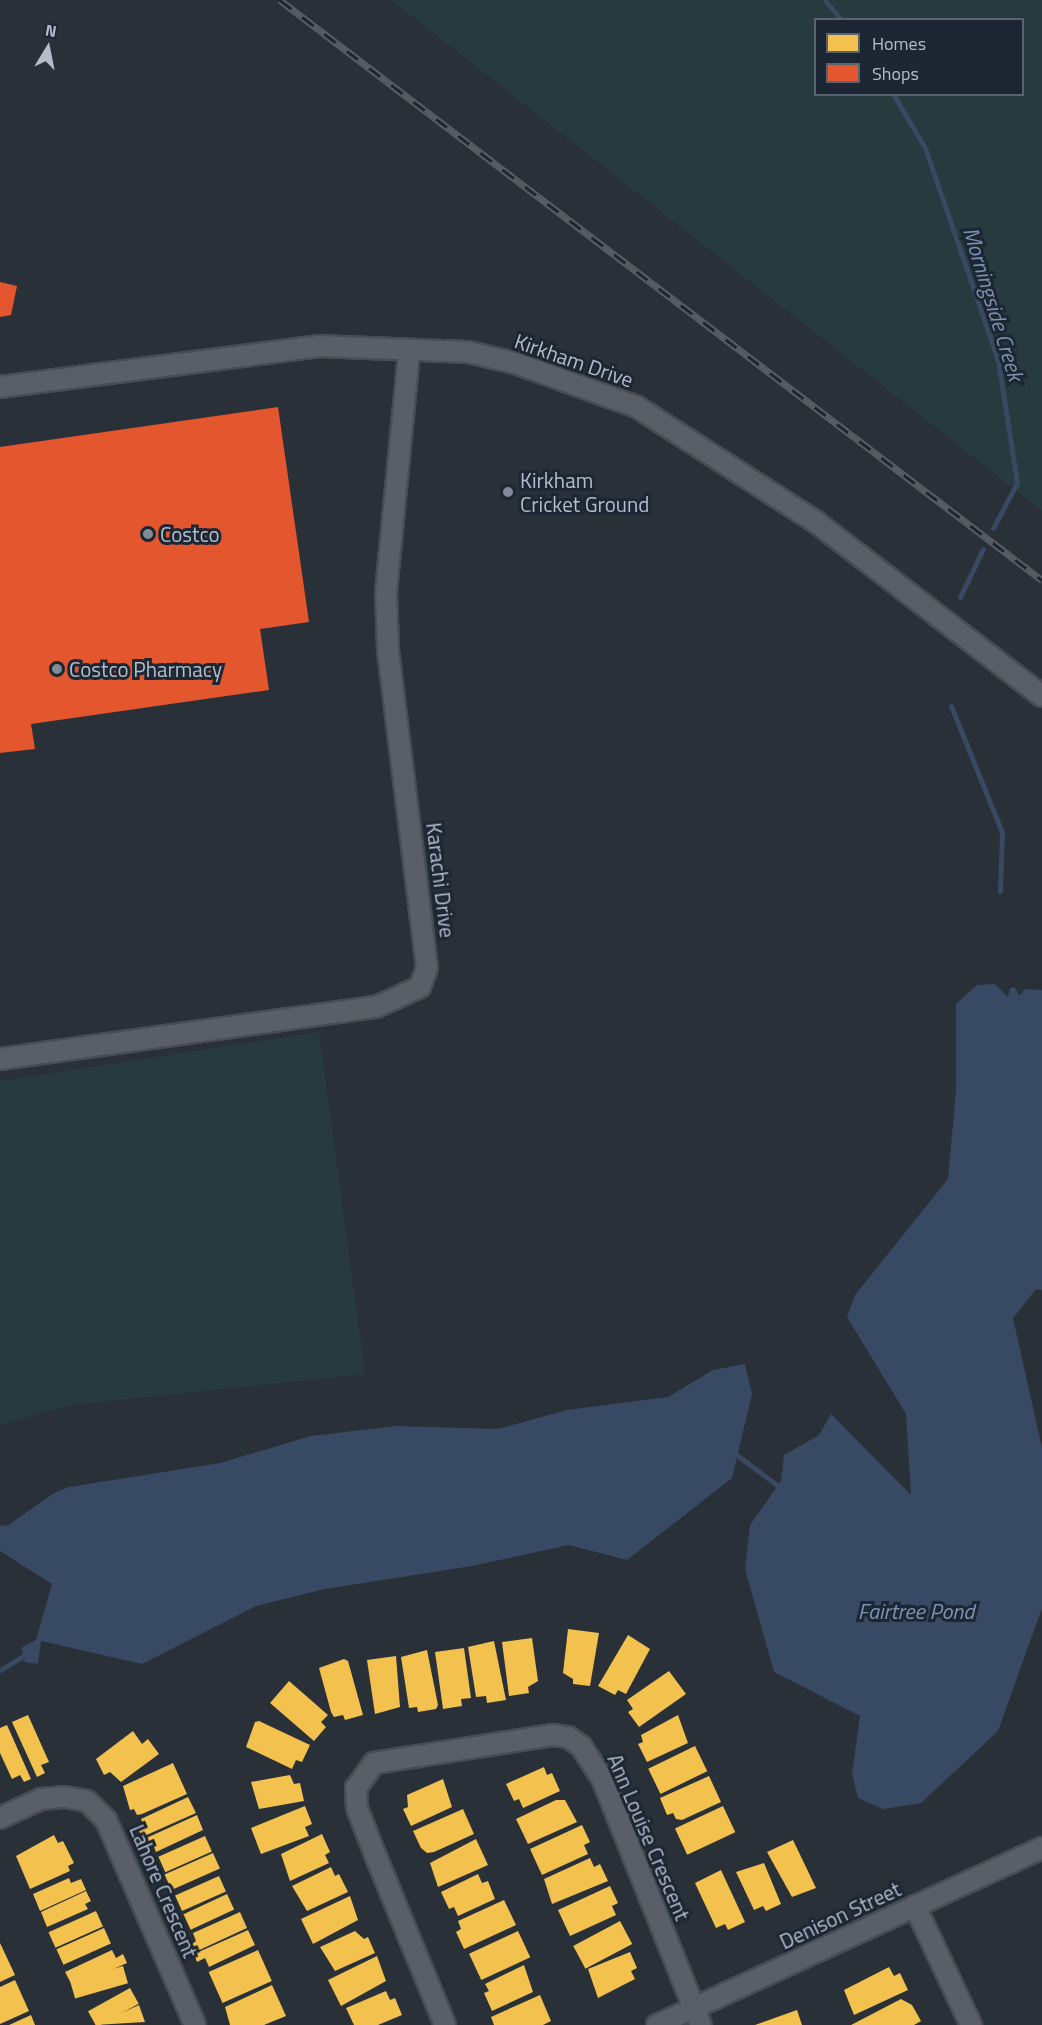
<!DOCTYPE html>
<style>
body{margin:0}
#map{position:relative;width:1042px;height:2025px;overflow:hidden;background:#2a3038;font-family:"Titillium Web",sans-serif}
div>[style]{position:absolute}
.green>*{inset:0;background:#273a3e}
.water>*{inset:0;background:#384963}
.homes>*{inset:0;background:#f2c14e;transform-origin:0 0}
.shops>*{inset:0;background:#e4572e}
.stream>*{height:5px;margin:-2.5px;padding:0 2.5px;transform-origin:2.5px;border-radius:2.5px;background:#384963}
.roads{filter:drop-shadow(2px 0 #484c53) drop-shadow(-2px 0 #484c53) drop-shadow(0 2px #484c53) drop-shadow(0 -2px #484c53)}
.minor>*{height:20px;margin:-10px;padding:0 10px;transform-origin:10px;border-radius:10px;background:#5a5e66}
.rail>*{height:7px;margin-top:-3.5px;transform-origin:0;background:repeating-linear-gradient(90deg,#1d2633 0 14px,#595d64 0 28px);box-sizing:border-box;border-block:2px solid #595d64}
.dots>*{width:16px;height:16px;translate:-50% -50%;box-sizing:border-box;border:3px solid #1d2633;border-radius:50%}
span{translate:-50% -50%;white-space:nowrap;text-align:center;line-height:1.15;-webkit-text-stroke:6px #1d2633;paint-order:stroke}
.street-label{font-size:21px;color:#b4bcc9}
.poi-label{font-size:21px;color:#b4bcc9}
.left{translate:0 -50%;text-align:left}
.water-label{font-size:22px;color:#7c92b1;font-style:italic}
.legend{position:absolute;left:814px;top:18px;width:210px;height:78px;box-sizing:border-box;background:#1d2633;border:2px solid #59626f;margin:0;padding:8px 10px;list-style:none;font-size:18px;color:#b4bcc9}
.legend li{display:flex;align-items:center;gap:12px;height:30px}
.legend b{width:30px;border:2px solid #59626f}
.north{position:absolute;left:18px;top:18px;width:60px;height:60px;-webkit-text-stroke:4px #1d2633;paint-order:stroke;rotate:10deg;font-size:16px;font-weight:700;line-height:24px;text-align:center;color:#b4bcc9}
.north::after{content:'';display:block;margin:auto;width:21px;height:27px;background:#b4bcc9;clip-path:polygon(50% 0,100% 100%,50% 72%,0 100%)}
</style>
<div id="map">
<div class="green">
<i style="clip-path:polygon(evenodd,391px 0,1042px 0,1042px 511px,464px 57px,391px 0,816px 20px,1022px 20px,1022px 94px,816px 94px,816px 20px)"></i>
<i style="clip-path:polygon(319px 1032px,365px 1374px,71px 1405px,0 1425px,0 1081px)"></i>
</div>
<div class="water">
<i style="clip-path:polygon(995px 984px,1008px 997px,1010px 988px,1015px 987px,1019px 996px,1025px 989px,1042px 990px,1042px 1290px,1036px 1289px,1013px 1318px,1042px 1448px,1042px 1608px,998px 1731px,921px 1803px,883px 1809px,858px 1798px,852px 1774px,860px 1716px,774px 1672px,745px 1569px,750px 1525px,781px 1481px,784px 1455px,819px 1435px,831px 1414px,911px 1495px,906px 1414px,847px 1317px,855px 1295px,948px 1179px,956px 1091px,956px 1004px,977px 985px)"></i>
<i style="clip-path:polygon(745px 1364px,752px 1394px,732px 1478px,627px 1560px,569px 1545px,472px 1566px,325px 1589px,256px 1606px,142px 1664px,41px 1641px,38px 1664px,25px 1662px,21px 1648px,36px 1640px,52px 1584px,0 1551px,0 1525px,7px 1526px,54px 1493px,69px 1487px,220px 1463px,311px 1436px,396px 1426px,498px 1429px,567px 1410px,668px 1397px,713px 1370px)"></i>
</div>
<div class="homes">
<i style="clip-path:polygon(568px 1629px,599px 1633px,590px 1686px,573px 1684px,573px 1679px,563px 1673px)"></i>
<i style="clip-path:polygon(628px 1635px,650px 1649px,626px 1694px,618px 1690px,615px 1695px,598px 1686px)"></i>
<i style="clip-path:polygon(532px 1638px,538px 1681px,528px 1687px,529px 1693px,509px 1696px,502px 1642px)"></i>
<i style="clip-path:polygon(494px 1641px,506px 1700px,487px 1703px,486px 1696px,476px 1697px,468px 1647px)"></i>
<i style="clip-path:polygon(464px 1648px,471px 1698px,461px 1699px,462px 1706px,443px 1709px,435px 1652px)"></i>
<i style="clip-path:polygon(427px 1650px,438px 1705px,436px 1709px,418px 1712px,417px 1707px,409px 1708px,401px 1657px)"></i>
<i style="clip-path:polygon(396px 1656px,400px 1707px,375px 1714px,367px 1660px)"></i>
<i style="clip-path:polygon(344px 1659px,348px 1661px,363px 1715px,345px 1720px,343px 1715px,334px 1717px,331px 1712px,319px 1668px)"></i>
<i style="clip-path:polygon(669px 1671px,686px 1694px,639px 1727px,628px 1712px,633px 1709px,627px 1700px)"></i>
<i style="clip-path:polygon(289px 1681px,328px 1715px,321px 1722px,326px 1727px,314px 1741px,270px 1703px)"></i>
<i style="clip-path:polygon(28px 1715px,49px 1762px,41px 1765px,45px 1773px,37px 1777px,12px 1722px)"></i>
<i style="clip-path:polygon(678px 1715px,688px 1743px,647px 1762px,638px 1744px,643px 1742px,641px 1735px)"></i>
<i style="clip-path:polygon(259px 1721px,310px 1745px,302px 1762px,296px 1760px,292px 1769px,246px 1747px,255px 1722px)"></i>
<i style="clip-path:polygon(7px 1725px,31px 1779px,24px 1782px,20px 1775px,12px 1779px,0 1753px,0 1728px)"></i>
<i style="clip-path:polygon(133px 1731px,142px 1744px,148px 1739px,159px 1754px,121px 1782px,110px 1772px,104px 1775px,96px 1759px)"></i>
<i style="left:695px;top:1746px;width:28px;height:52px;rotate:64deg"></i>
<i style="clip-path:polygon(173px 1763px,187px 1794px,142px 1814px,137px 1815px,134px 1809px,130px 1810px,123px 1786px)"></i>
<i style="clip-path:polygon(544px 1767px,547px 1775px,552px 1773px,560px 1791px,523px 1808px,519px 1799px,514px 1801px,506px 1784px)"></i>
<i style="clip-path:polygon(290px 1775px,294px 1784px,300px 1783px,304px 1801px,259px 1809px,251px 1782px)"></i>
<i style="clip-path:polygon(709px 1776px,721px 1802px,682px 1820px,676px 1819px,673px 1813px,667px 1815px,660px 1798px)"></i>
<i style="clip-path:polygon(443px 1779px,452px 1807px,411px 1826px,403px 1809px,408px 1807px,407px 1795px)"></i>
<i style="clip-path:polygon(188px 1797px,196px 1813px,142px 1837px,139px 1831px,144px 1826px,141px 1819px)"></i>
<i style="clip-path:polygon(556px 1800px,565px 1800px,577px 1822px,528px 1844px,516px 1819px)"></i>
<i style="clip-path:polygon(305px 1806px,312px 1824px,305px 1827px,309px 1836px,261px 1854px,251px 1828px)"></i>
<i style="left:723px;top:1806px;width:29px;height:53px;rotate:65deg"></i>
<i style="clip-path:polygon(463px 1809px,474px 1834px,434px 1852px,427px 1853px,421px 1848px,413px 1831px)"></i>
<i style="clip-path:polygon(197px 1815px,203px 1830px,156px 1852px,153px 1844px,146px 1848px,142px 1840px)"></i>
<i style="clip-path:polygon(582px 1825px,590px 1842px,584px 1845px,588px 1854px,542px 1875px,530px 1849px)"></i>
<i style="clip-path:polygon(322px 1834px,330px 1852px,325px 1855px,329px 1863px,290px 1881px,281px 1854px)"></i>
<i style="clip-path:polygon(54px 1835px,58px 1843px,63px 1841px,74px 1863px,68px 1866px,70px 1871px,30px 1889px,16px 1856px)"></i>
<i style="left:205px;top:1836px;width:17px;height:51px;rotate:66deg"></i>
<i style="clip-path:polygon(476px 1839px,488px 1865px,438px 1887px,430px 1863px)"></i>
<i style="clip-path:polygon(793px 1840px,816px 1888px,792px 1897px,767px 1852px)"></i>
<i style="left:213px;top:1853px;width:17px;height:53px;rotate:66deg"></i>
<i style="clip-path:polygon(590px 1858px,594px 1867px,600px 1864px,608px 1881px,552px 1904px,544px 1879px)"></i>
<i style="clip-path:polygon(764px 1863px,781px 1904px,766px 1911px,763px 1906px,754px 1910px,736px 1872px)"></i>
<i style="clip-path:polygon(331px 1867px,335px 1876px,339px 1874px,348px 1892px,307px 1911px,292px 1886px)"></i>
<i style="clip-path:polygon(721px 1870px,745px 1922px,728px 1930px,725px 1924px,716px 1928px,695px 1883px)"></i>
<i style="clip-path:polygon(478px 1874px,482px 1883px,488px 1881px,495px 1899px,458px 1916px,454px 1907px,449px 1909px,441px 1892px)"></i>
<i style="left:219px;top:1876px;width:17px;height:48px;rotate:66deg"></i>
<i style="clip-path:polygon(69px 1878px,71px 1883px,81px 1879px,86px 1890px,40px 1911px,33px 1894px)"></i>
<i style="clip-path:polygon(610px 1886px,618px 1903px,612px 1906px,616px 1915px,570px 1936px,558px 1910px)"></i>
<i style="clip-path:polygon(86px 1891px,91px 1901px,85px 1904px,88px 1909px,47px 1927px,41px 1912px)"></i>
<i style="left:227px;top:1894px;width:17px;height:48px;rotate:65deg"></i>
<i style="clip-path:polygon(350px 1896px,358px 1920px,313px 1944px,301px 1919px)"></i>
<i style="clip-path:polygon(504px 1900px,516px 1925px,464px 1949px,456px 1932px,461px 1929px,458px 1921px)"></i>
<i style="left:96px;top:1911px;width:17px;height:52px;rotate:66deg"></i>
<i style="clip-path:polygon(240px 1912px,247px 1928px,193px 1953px,190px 1946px,196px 1941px,193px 1933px)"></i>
<i style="left:620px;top:1921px;width:26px;height:53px;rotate:62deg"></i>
<i style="left:104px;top:1928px;width:17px;height:52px;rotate:66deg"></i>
<i style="clip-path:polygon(248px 1930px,255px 1945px,209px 1967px,205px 1958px,197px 1962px,194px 1954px)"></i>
<i style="clip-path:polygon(355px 1931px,364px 1939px,368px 1937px,375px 1953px,335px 1971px,320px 1947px)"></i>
<i style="left:518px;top:1931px;width:29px;height:54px;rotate:65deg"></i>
<i style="clip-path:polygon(0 1943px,15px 1975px,0 1982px)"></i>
<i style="clip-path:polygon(112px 1950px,116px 1958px,123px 1954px,127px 1963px,73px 1987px,65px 1972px)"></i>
<i style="left:258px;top:1950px;width:34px;height:54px;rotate:66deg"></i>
<i style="clip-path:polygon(630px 1952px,637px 1968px,631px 1971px,635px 1979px,598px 1998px,588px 1969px)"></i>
<i style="clip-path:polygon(377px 1956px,386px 1981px,341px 2006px,328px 1980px)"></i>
<i style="clip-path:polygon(524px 1965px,533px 1992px,492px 2011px,484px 1993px,489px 1991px,485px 1984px)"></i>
<i style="left:123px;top:1966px;width:18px;height:55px;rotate:74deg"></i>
<i style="clip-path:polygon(889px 1967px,894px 1976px,900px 1973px,908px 1990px,854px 2015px,844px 1990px)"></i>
<i style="clip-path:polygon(15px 1980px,29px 2011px,0 2024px,0 1987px)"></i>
<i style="clip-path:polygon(272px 1985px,286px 2016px,264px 2025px,230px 2025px,225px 2007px)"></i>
<i style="left:130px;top:1988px;width:18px;height:48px;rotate:61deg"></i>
<i style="clip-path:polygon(386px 1991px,390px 2000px,395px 1998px,402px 2015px,378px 2025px,354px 2025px,346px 2008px)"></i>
<i style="clip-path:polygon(540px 1995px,551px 2021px,543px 2025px,494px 2025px,491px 2017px)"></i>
<i style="clip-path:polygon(901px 1999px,912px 2005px,921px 2021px,914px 2025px,851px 2025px)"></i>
<i style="clip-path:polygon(139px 2005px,145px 2022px,95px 2025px)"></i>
<i style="clip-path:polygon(797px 2010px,802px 2025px,755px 2025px)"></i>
<i style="clip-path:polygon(31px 2015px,35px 2025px,9px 2025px)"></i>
</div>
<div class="shops">
<i style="clip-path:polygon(0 282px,17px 286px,11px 315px,0 317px)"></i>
<i style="clip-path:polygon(278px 407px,309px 622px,260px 629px,269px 690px,31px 724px,35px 749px,0 753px,0 447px)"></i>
</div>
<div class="stream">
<i style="left:825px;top:0;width:26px;rotate:51deg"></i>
<i style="left:893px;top:94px;width:63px;rotate:59.3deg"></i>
<i style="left:925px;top:148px;width:224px;rotate:71deg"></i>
<i style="left:998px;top:360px;width:124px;rotate:81.2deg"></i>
<i style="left:1017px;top:483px;width:51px;rotate:118.1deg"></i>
<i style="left:960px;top:597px;width:53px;rotate:-64.4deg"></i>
<i style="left:951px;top:706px;width:136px;rotate:68deg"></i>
<i style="left:1002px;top:832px;width:59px;rotate:91.9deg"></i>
<i style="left:734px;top:1453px;width:59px;rotate:36.7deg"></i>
<i style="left:0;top:1670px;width:27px;rotate:-31deg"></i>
</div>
<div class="roads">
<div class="minor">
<i style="left:0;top:387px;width:321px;rotate:-7.3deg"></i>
<i style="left:318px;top:346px;width:150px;rotate:2.3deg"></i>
<i style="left:468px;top:352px;width:48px;rotate:13.2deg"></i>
<i style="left:515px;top:363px;width:130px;rotate:19.8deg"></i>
<i style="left:637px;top:407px;width:213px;rotate:32.7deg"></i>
<i style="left:816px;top:522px;width:285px;rotate:37.6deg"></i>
<i style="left:0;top:1059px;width:380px;rotate:-7.9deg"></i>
<i style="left:376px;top:1007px;width:48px;rotate:-24.4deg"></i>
<i style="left:420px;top:987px;width:20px;rotate:-70deg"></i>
<i style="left:427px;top:968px;width:321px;rotate:-97deg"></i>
<i style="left:388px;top:649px;width:57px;rotate:-92deg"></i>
<i style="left:386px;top:592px;width:241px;rotate:-84.5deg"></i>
<i style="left:0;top:1818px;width:45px;rotate:-24.9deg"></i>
<i style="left:41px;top:1799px;width:24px;rotate:-5deg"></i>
<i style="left:65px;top:1797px;width:22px;rotate:10deg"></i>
<i style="left:87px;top:1801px;width:27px;rotate:45deg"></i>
<i style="left:106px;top:1820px;width:223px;rotate:66.5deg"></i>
<i style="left:915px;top:1906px;width:132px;rotate:64.8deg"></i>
<i style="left:445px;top:2025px;width:176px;rotate:-112.3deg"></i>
<i style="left:378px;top:1862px;width:58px;rotate:-111.3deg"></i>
<i style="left:357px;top:1808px;width:20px;rotate:-93deg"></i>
<i style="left:356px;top:1788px;width:31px;rotate:-54deg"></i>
<i style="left:374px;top:1763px;width:181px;rotate:-8.9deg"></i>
<i style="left:553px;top:1735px;width:15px;rotate:8deg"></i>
<i style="left:568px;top:1737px;width:16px;rotate:35deg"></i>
<i style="left:581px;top:1746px;width:38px;rotate:57deg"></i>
<i style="left:602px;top:1778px;width:266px;rotate:68.2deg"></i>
<i style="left:657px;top:2025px;width:424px;rotate:-24.7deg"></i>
</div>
</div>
<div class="rail">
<i style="left:280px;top:0;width:958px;rotate:37.28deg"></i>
</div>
<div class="dots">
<i style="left:508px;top:492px;background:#848b96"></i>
<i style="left:148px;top:534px;background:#848b96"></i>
<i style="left:57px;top:669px;background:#848b96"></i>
</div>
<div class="street-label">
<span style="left:574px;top:360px;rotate:19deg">Kirkham Drive</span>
<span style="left:441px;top:880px;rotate:83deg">Karachi Drive</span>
<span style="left:649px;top:1837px;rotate:67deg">Ann Louise Crescent</span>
<span style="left:164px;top:1891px;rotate:67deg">Lahore Crescent</span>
<span style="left:840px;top:1915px;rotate:-25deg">Denison Street</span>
</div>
<div class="poi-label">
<span class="left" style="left:520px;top:492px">Kirkham<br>Cricket Ground</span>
<span class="left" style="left:160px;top:534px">Costco</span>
<span class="left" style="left:69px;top:669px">Costco Pharmacy</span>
</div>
<div class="water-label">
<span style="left:993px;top:304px;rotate:73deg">Morningside Creek</span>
<span style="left:916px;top:1612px">Fairtree Pond</span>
</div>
<ul class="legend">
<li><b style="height:16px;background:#f2c14e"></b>Homes</li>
<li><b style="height:16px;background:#e4572e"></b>Shops</li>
</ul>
<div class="north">N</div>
</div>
